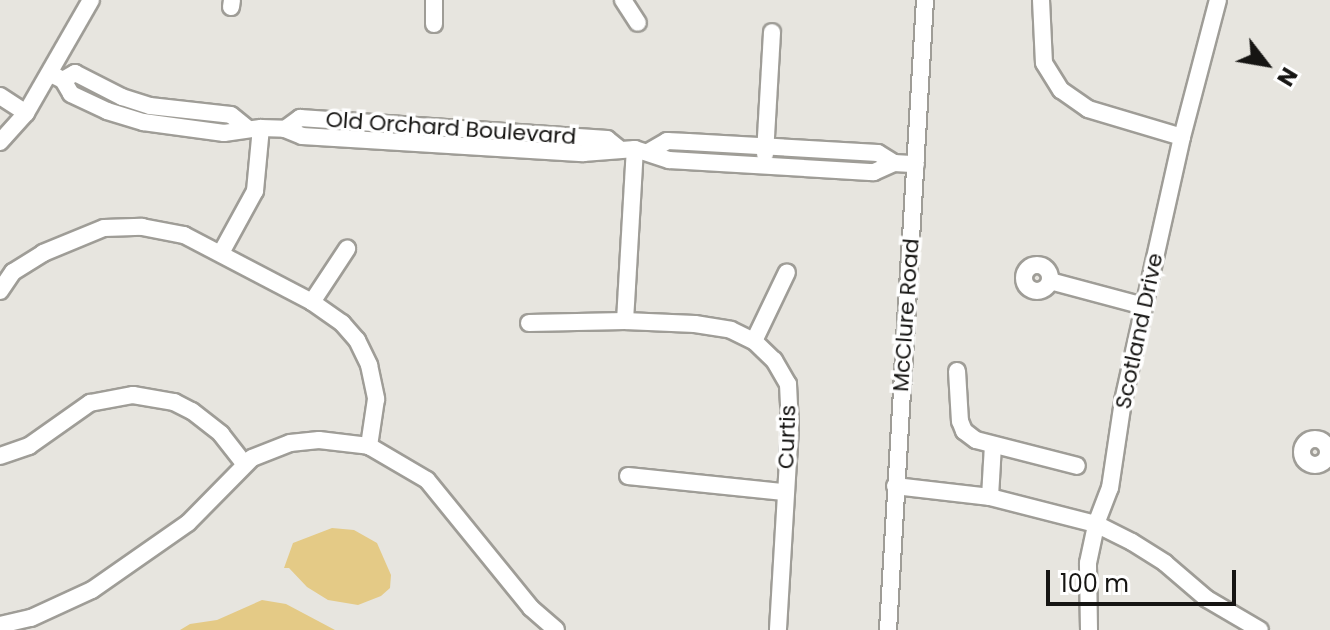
<!DOCTYPE html>
<style>
body{margin:0}
#map{position:relative;width:1330px;height:630px;overflow:hidden;background:#e7e5df;font-family:Poppins,sans-serif}
div>[style]{position:absolute}
.water>*{inset:0;background:#e4ca86}
.roads{filter:drop-shadow(2px 0 #9f9d97) drop-shadow(-2px 0 #9f9d97) drop-shadow(0 2px #9f9d97) drop-shadow(0 -2px #9f9d97)}
.minor>*{height:16px;margin:-8px;padding:0 8px;transform-origin:8px;border-radius:8px;background:#fff}
.minor>.ring{margin:-8px;padding:0;box-sizing:content-box;background:none;border:16px solid #fff;border-radius:50%}
span{translate:-50% -50%;white-space:nowrap;text-align:center;line-height:1.15;-webkit-text-stroke:7px #fff;paint-order:stroke}
.street-label{font-size:22px;color:#161513}
.north{position:absolute;left:1226px;top:24px;width:80px;height:80px;-webkit-text-stroke:6px #fff;paint-order:stroke;rotate:121deg;font-size:22px;font-weight:700;line-height:32px;text-align:center;color:#161513}
.north::after{content:'';display:block;margin:auto;width:28px;height:36px;background:#161513;clip-path:polygon(50% 0,100% 100%,50% 72%,0 100%)}
.scale{position:absolute;left:1046px;top:570px;width:190px;height:36px;box-sizing:border-box;border:4px solid #161513;border-top:0;padding-left:10px;font-size:24px;line-height:28px;white-space:nowrap;color:#161513;-webkit-text-stroke:6px #fff;paint-order:stroke}
</style>
<div id="map">
<div class="water">
<i style="clip-path:polygon(332px 528px,354px 530px,377px 543px,391px 575px,390px 588px,381px 596px,358px 605px,328px 600px,307px 587px,289px 568px,284px 568px,293px 543px)"></i>
<i style="clip-path:polygon(262px 600px,286px 604px,335px 630px,180px 630px,190px 624px,217px 620px)"></i>
</div>
<div class="roads">
<div class="minor">
<i style="left:623px;top:0;width:27px;rotate:57deg"></i>
<i style="left:1041px;top:0;width:63px;rotate:87.3deg"></i>
<i style="left:1044px;top:63px;width:32px;rotate:58deg"></i>
<i style="left:1061px;top:90px;width:33px;rotate:35deg"></i>
<i style="left:1088px;top:109px;width:98px;rotate:16.6deg"></i>
<i style="left:1182px;top:137px;width:142px;rotate:-75.3deg"></i>
<i style="left:231px;top:7px;width:7px;rotate:-82deg"></i>
<i style="left:434px;top:24px;width:24px;rotate:-90deg"></i>
<i style="left:51px;top:74px;width:13px;rotate:27deg"></i>
<i style="left:63px;top:80px;width:16px;rotate:60deg"></i>
<i style="left:71px;top:94px;width:40px;rotate:25deg"></i>
<i style="left:107px;top:111px;width:38px;rotate:17deg"></i>
<i style="left:143px;top:122px;width:82px;rotate:7.7deg"></i>
<i style="left:224px;top:133px;width:37px;rotate:-8deg"></i>
<i style="left:261px;top:128px;width:24px;rotate:2deg"></i>
<i style="left:285px;top:129px;width:18px;rotate:22deg"></i>
<i style="left:302px;top:136px;width:282px;rotate:3.5deg"></i>
<i style="left:583px;top:153px;width:52px;rotate:-4.4deg"></i>
<i style="left:635px;top:149px;width:36px;rotate:18deg"></i>
<i style="left:669px;top:160px;width:205px;rotate:3.4deg"></i>
<i style="left:874px;top:172px;width:22px;rotate:-24deg"></i>
<i style="left:894px;top:163px;width:22px;rotate:3deg"></i>
<i style="left:63px;top:80px;width:14px;rotate:-30deg"></i>
<i style="left:75px;top:73px;width:53px;rotate:27.1deg"></i>
<i style="left:122px;top:97px;width:29px;rotate:18deg"></i>
<i style="left:150px;top:106px;width:81px;rotate:6.3deg"></i>
<i style="left:231px;top:115px;width:21px;rotate:39deg"></i>
<i style="left:0;top:96px;width:31px;rotate:33deg"></i>
<i style="left:285px;top:129px;width:19px;rotate:-36deg"></i>
<i style="left:300px;top:118px;width:308px;rotate:3.9deg"></i>
<i style="left:607px;top:139px;width:14px;rotate:39deg"></i>
<i style="left:0;top:142px;width:39px;rotate:-48deg"></i>
<i style="left:26px;top:113px;width:130px;rotate:-60.1deg"></i>
<i style="left:650px;top:151px;width:20px;rotate:-30deg"></i>
<i style="left:667px;top:141px;width:21px;rotate:3deg"></i>
<i style="left:688px;top:142px;width:190px;rotate:3.3deg"></i>
<i style="left:878px;top:153px;width:19px;rotate:32deg"></i>
<i style="left:765px;top:154px;width:122px;rotate:-86.7deg"></i>
<i style="left:221px;top:253px;width:71px;rotate:-61.3deg"></i>
<i style="left:255px;top:191px;width:63px;rotate:-84.6deg"></i>
<i class="ring" style="left:1024px;top:265px;width:10px;height:10px"></i>
<i style="left:1050px;top:281px;width:96px;rotate:15deg"></i>
<i style="left:0;top:291px;width:23px;rotate:-56deg"></i>
<i style="left:13px;top:272px;width:36px;rotate:-32deg"></i>
<i style="left:43px;top:253px;width:66px;rotate:-22.3deg"></i>
<i style="left:104px;top:228px;width:38px;rotate:-2deg"></i>
<i style="left:142px;top:227px;width:43px;rotate:10.8deg"></i>
<i style="left:184px;top:235px;width:144px;rotate:27.6deg"></i>
<i style="left:312px;top:302px;width:37px;rotate:35deg"></i>
<i style="left:342px;top:323px;width:23px;rotate:49deg"></i>
<i style="left:357px;top:340px;width:28px;rotate:64deg"></i>
<i style="left:369px;top:365px;width:35px;rotate:78deg"></i>
<i style="left:376px;top:399px;width:48px;rotate:98.5deg"></i>
<i style="left:312px;top:302px;width:64px;rotate:-56.6deg"></i>
<i style="left:625px;top:321px;width:172px;rotate:-86.7deg"></i>
<i style="left:529px;top:323px;width:96px;rotate:-1.2deg"></i>
<i style="left:625px;top:321px;width:70px;rotate:2.5deg"></i>
<i style="left:695px;top:324px;width:36px;rotate:9deg"></i>
<i style="left:731px;top:330px;width:25px;rotate:26deg"></i>
<i style="left:754px;top:341px;width:28px;rotate:44deg"></i>
<i style="left:774px;top:360px;width:28px;rotate:60deg"></i>
<i style="left:788px;top:384px;width:43px;rotate:87.3deg"></i>
<i style="left:790px;top:427px;width:203px;rotate:93.4deg"></i>
<i style="left:754px;top:341px;width:76px;rotate:-64.4deg"></i>
<i style="left:957px;top:371px;width:50px;rotate:86.6deg"></i>
<i style="left:960px;top:421px;width:11px;rotate:68deg"></i>
<i style="left:964px;top:431px;width:15px;rotate:37deg"></i>
<i style="left:976px;top:440px;width:104px;rotate:14.4deg"></i>
<i class="ring" style="left:1302px;top:439px;width:10px;height:10px"></i>
<i style="left:0;top:456px;width:31px;rotate:-19deg"></i>
<i style="left:29px;top:446px;width:75px;rotate:-35.2deg"></i>
<i style="left:90px;top:403px;width:44px;rotate:-10.5deg"></i>
<i style="left:133px;top:395px;width:42px;rotate:9.7deg"></i>
<i style="left:174px;top:402px;width:20px;rotate:27deg"></i>
<i style="left:192px;top:411px;width:37px;rotate:38deg"></i>
<i style="left:221px;top:434px;width:37px;rotate:52deg"></i>
<i style="left:628px;top:476px;width:157px;rotate:5.9deg"></i>
<i style="left:895px;top:486px;width:96px;rotate:6.6deg"></i>
<i style="left:990px;top:497px;width:109px;rotate:14.3deg"></i>
<i style="left:1096px;top:524px;width:40px;rotate:26.6deg"></i>
<i style="left:1132px;top:542px;width:39px;rotate:32deg"></i>
<i style="left:1165px;top:563px;width:55px;rotate:40.6deg"></i>
<i style="left:1207px;top:599px;width:61px;rotate:30.3deg"></i>
<i style="left:990px;top:497px;width:52px;rotate:-86.7deg"></i>
<i style="left:0;top:625px;width:32px;rotate:-13deg"></i>
<i style="left:31px;top:618px;width:67px;rotate:-24.7deg"></i>
<i style="left:92px;top:590px;width:117px;rotate:-34.9deg"></i>
<i style="left:188px;top:523px;width:91px;rotate:-45.4deg"></i>
<i style="left:252px;top:458px;width:41px;rotate:-21.5deg"></i>
<i style="left:290px;top:443px;width:29px;rotate:-6deg"></i>
<i style="left:319px;top:440px;width:50px;rotate:6.8deg"></i>
<i style="left:369px;top:446px;width:67px;rotate:30.4deg"></i>
<i style="left:427px;top:480px;width:165px;rotate:50.9deg"></i>
<i style="left:531px;top:608px;width:33px;rotate:41deg"></i>
<i style="left:888px;top:630px;width:631px;rotate:-86.64deg"></i>
<i style="left:1089px;top:630px;width:67px;rotate:-90.9deg"></i>
<i style="left:1088px;top:563px;width:40px;rotate:-78deg"></i>
<i style="left:1096px;top:524px;width:39px;rotate:-69deg"></i>
<i style="left:1110px;top:488px;width:88px;rotate:-81.5deg"></i>
<i style="left:1123px;top:401px;width:271px;rotate:-77.4deg"></i>
</div>
</div>
<div class="street-label">
<span style="left:451px;top:128px;rotate:4deg">Old Orchard Boulevard</span>
<span style="left:906px;top:315px;rotate:-86deg">McClure Road</span>
<span style="left:1139px;top:331px;rotate:-78deg">Scotland Drive</span>
<span style="left:787px;top:437px;rotate:-88deg">Curtis</span>
</div>
<div class="north">N</div>
<div class="scale">100 m</div>
</div>
